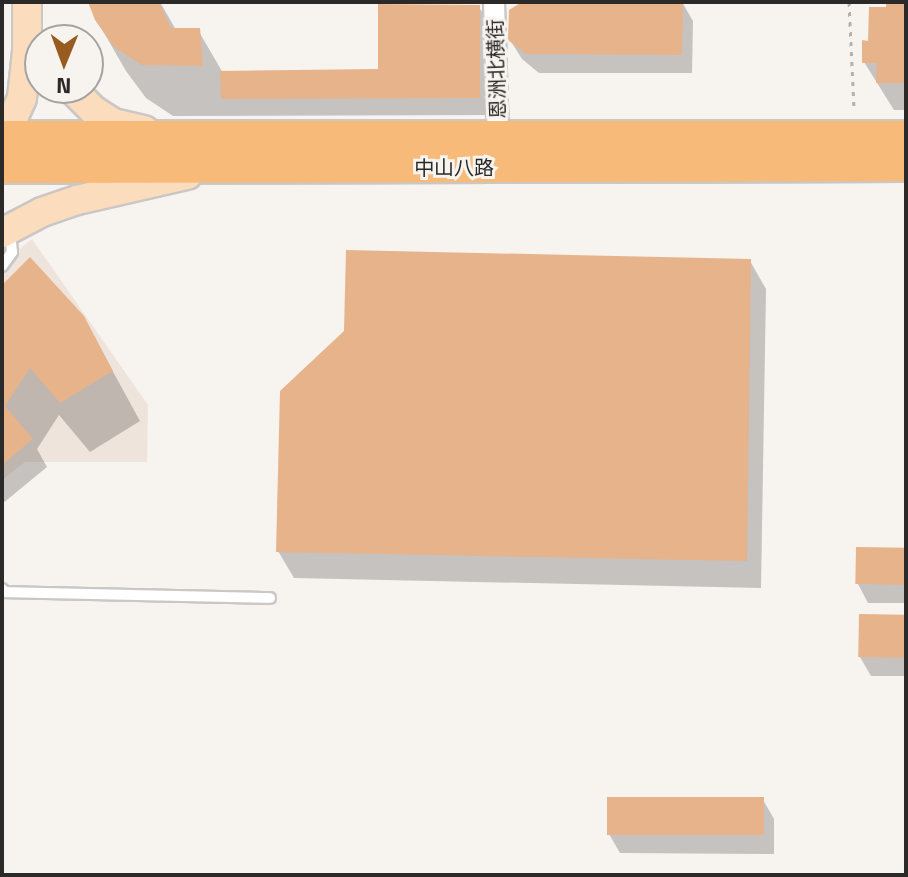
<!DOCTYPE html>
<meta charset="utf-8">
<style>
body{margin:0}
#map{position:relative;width:908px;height:877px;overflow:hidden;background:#f7f3ef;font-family:"Titillium Web","Noto Sans SC",sans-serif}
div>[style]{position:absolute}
.built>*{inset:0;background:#efe4dc}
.shadow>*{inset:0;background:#0003}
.building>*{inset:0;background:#e6b38a;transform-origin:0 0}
.path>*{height:3px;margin-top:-1.5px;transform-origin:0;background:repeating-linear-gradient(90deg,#b3b0ad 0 4px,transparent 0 10px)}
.roads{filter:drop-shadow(2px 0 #cbc7c4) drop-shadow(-2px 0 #cbc7c4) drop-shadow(0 2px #cbc7c4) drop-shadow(0 -2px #cbc7c4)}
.service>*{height:10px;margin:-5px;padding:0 5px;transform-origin:5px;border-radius:5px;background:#fff}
.minor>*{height:20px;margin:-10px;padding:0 10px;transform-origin:10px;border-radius:10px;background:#fff}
.secondary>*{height:28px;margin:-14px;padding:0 14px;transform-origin:14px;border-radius:14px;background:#fbdcbc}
.primary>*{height:32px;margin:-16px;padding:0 16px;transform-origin:16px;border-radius:16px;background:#f7ba79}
span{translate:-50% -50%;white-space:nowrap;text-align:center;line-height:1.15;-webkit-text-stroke:6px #f7f3ef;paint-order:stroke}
.street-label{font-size:20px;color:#2b2a28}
.frame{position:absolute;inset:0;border:4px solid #2b2a28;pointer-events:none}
.north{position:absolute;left:24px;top:24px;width:80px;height:80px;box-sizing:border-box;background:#f7f3ef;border:2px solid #a5a39f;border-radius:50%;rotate:181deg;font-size:22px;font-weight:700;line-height:32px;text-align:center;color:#2b2a28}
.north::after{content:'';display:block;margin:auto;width:28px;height:36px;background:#985b1f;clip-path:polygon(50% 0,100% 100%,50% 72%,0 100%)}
</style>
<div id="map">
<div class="built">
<i style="clip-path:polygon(32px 239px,148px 405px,147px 462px,25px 462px,2px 480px,2px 263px)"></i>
</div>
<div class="shadow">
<i style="clip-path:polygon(91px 2px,160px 2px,176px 30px,198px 30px,223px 73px,380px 71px,479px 7px,489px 24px,489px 115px,173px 116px,146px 98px,126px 71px,96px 19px)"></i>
<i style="clip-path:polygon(526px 2px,682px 2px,693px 21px,692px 73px,539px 73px,522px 59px,510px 40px)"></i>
<i style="clip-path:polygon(906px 4px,906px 110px,894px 110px,864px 62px,888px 9px)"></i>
<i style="clip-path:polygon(750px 261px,766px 289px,761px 588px,294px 578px,278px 551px)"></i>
<i style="clip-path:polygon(2px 288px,83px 317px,140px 421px,90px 452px,59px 415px,37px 449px,47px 467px,2px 504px)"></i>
<i style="clip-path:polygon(906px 550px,906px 603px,868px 603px,858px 584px)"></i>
<i style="clip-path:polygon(906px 617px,906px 676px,871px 676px,860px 657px)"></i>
<i style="clip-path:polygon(763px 800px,774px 819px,774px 854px,620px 853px,609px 834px)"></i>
</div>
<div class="building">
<i style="clip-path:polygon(88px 2px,159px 2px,171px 28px,200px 28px,203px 66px,142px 65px,114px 47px,95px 20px)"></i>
<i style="clip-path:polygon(522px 2px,683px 2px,682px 55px,526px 54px,508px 40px,509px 10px)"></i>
<i style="clip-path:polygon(886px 2px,906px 2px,906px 83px,876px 83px,877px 63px,862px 63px,862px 40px,868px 41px,869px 7px,886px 7px)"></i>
<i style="clip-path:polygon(378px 4px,480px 5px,480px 98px,221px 99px,220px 71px,378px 69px)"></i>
<i style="clip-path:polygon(346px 250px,751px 259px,747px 561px,276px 552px,280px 391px,344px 331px)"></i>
<i style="clip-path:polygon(30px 257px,84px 316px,113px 371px,60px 403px,30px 368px,5px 406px,33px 439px,2px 465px,2px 285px)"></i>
<i style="left:856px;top:547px;width:50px;height:37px;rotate:1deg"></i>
<i style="left:859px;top:614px;width:47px;height:43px;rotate:1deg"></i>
<i style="left:607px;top:797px;width:157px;height:38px"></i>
</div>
<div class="path">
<i style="left:849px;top:2px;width:108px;rotate:87.3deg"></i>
</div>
<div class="roads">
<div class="service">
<i style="left:2px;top:266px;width:17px;rotate:-54deg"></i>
<i style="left:12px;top:252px;width:20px;rotate:-96deg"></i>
<i style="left:2px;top:589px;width:4px;rotate:45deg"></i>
<i style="left:5px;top:592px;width:265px;rotate:1.3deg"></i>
</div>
<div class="minor">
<i style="left:494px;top:2px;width:134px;rotate:88.3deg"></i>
</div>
<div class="secondary">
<i style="left:71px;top:88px;width:31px;rotate:45deg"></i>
<i style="left:93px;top:110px;width:24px;rotate:33deg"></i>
<i style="left:113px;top:123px;width:32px;rotate:13deg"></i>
<i style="left:2px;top:143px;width:49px;rotate:-66deg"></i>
<i style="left:22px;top:98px;width:47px;rotate:-83.9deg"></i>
<i style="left:27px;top:51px;width:49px;rotate:-90deg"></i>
<i style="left:2px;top:233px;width:45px;rotate:-27.7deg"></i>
<i style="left:42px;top:212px;width:37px;rotate:-19deg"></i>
<i style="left:77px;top:200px;width:113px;rotate:-12.8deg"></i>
</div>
<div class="primary">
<i style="left:2px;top:137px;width:904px"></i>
<i style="left:2px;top:167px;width:904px;rotate:-0.13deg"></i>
</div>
</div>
<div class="street-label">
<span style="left:496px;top:69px;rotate:-92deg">恩洲北横街</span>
<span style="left:454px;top:167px">中山八路</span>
</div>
<div class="frame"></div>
<div class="north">N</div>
</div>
